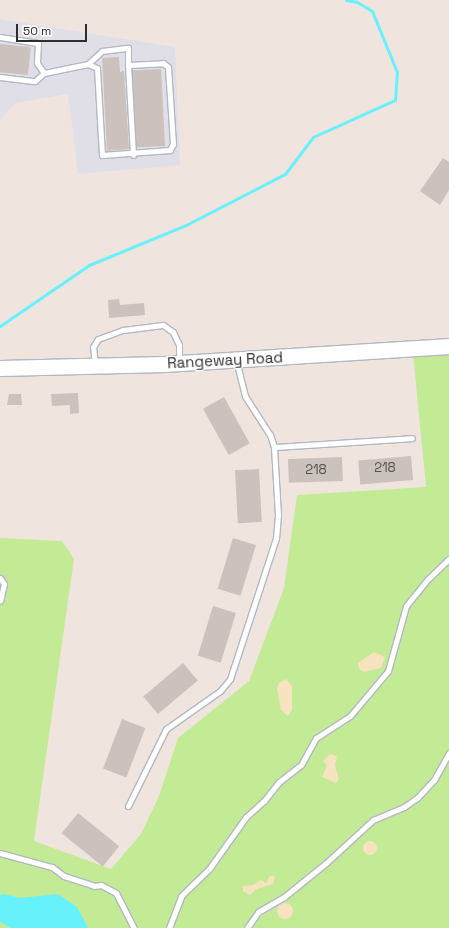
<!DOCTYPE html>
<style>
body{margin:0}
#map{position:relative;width:449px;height:928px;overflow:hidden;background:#f0e5de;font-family:"Space Grotesk",sans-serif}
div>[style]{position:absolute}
.industrial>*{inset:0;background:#e0dfe8}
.green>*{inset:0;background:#c3eb95}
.sand>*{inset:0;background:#f7e3bf}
.round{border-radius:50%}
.water>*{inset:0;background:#67f1fb}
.stream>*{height:3px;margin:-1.5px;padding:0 1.5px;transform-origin:1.5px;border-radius:1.5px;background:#67f1fb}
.building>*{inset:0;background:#cbc2bd;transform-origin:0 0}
.roads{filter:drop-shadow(1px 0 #b2b8c2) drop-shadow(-1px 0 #b2b8c2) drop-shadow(0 1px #b2b8c2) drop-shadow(0 -1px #b2b8c2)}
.lane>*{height:5px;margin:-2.5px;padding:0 2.5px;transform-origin:2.5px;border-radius:2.5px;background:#fff}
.secondary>*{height:15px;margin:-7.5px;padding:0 7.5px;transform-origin:7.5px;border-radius:7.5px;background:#fff}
span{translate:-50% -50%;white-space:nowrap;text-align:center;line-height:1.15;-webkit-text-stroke:3px #fff;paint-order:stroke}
.number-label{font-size:13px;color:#545251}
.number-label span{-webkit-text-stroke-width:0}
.street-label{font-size:15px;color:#2d2d2d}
.scale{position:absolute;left:16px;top:24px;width:71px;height:18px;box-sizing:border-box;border:2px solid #2d2d2d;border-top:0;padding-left:5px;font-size:12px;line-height:14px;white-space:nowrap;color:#2d2d2d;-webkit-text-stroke:3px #fff;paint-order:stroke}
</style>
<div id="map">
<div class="industrial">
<i style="clip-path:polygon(0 19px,175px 47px,180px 165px,78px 174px,68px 94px,16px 103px,0 120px)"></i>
</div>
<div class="green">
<i style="clip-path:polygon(449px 350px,449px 928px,0 928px,0 538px,62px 541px,74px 559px,34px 841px,111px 869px,141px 834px,159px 796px,178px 738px,249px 681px,284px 588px,297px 495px,426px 487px,413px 354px)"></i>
</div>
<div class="sand">
<i style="clip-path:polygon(374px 652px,385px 657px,381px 668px,365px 672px,359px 669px,358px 663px)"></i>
<i style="clip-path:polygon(286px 679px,292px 686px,292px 710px,288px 716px,281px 710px,277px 689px,279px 683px)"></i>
<i style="clip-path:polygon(330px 754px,337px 756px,335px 765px,339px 779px,336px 783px,322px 777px,327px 766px,323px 761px)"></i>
<i class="round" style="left:363px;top:841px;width:14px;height:14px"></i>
<i style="clip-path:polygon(270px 876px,275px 876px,273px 884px,257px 889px,250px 895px,243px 891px,243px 886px,253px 885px,261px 880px,266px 883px)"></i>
<i class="round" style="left:277px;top:903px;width:16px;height:16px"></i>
</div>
<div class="water">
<i style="clip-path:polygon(4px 894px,20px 898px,58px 894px,77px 907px,88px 928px,11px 928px,0 922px,0 895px)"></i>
</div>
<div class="stream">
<i style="left:0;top:326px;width:108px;rotate:-34.4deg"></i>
<i style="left:89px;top:265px;width:105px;rotate:-22.4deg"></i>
<i style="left:186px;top:225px;width:111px;rotate:-27.3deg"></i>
<i style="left:285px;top:174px;width:46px;rotate:-52.9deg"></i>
<i style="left:313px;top:137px;width:90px;rotate:-24.3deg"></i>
<i style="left:395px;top:100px;width:28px;rotate:-86deg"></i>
<i style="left:397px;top:72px;width:66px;rotate:-112.3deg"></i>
<i style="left:372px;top:11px;width:17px;rotate:-149deg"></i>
<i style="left:357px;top:2px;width:11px;rotate:-170deg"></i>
</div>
<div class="building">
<i style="left:0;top:44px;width:31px;height:28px;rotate:6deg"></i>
<i style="clip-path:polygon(119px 57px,120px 72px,124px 71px,129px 149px,107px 151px,102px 58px)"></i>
<i style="left:161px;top:69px;width:77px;height:29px;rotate:87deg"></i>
<i style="clip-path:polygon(443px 158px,449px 162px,449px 190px,440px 205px,420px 191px)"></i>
<i style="clip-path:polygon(119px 299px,120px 305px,144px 303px,145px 315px,109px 318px,108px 300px)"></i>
<i style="clip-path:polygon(78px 393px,79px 413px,70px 414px,70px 405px,52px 406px,51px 394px)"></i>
<i style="clip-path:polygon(9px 394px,21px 394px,22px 405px,7px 405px)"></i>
<i style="left:224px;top:397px;width:53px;height:24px;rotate:61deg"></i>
<i style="left:411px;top:456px;width:24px;height:53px;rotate:85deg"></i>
<i style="left:342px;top:457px;width:24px;height:54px;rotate:88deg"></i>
<i style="left:259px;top:469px;width:53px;height:24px;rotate:87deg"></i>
<i style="left:233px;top:538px;width:24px;height:53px;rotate:17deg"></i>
<i style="left:213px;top:606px;width:24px;height:52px;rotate:17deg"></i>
<i style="left:183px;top:663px;width:23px;height:52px;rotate:50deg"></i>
<i style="left:122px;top:719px;width:25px;height:53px;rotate:21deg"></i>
<i style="left:78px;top:813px;width:53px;height:26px;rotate:39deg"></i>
</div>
<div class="roads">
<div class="lane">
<i style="left:0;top:37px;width:38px;rotate:9deg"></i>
<i style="left:38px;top:43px;width:20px;rotate:93deg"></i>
<i style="left:37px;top:63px;width:12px;rotate:55deg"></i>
<i style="left:128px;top:65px;width:90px;rotate:86.8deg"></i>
<i style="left:0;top:77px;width:35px;rotate:7deg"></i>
<i style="left:35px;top:81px;width:12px;rotate:-42deg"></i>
<i style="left:44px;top:73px;width:45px;rotate:-11.6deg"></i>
<i style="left:88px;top:64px;width:19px;rotate:-43deg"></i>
<i style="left:102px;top:51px;width:26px;rotate:-7deg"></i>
<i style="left:128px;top:48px;width:17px;rotate:90deg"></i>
<i style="left:128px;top:65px;width:35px;rotate:-3deg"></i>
<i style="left:163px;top:63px;width:6px;rotate:39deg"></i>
<i style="left:168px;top:67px;width:77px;rotate:86.3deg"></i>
<i style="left:173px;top:144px;width:7px;rotate:117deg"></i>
<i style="left:170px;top:150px;width:68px;rotate:175.8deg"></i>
<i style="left:102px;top:155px;width:87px;rotate:-93.3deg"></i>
<i style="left:97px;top:68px;width:10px;rotate:-156deg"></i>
<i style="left:95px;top:365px;width:18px;rotate:-96deg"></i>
<i style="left:93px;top:347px;width:9px;rotate:-58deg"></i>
<i style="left:98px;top:339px;width:27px;rotate:-20deg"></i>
<i style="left:123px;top:330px;width:40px;rotate:-7.1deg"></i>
<i style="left:163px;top:325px;width:12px;rotate:35deg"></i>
<i style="left:173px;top:332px;width:14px;rotate:65deg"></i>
<i style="left:179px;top:345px;width:17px;rotate:90deg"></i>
<i style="left:274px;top:447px;width:138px;rotate:-3.7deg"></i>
<i style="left:0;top:578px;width:7px;rotate:56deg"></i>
<i style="left:4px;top:584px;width:17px;rotate:103deg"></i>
<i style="left:128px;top:806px;width:86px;rotate:-63.7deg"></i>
<i style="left:166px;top:729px;width:66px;rotate:-35.1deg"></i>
<i style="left:220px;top:691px;width:16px;rotate:-50deg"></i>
<i style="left:230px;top:679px;width:148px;rotate:-71.9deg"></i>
<i style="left:276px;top:538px;width:23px;rotate:-85deg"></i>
<i style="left:278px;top:515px;width:68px;rotate:-93.4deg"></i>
<i style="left:274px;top:447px;width:13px;rotate:-108deg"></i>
<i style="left:270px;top:435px;width:46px;rotate:-122.7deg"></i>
<i style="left:245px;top:396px;width:37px;rotate:-104deg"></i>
<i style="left:0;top:853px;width:54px;rotate:15.1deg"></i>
<i style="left:52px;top:867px;width:15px;rotate:37deg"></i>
<i style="left:64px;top:876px;width:32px;rotate:18deg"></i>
<i style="left:94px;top:886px;width:7px;rotate:-8deg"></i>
<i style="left:101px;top:885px;width:17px;rotate:28deg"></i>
<i style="left:116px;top:893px;width:39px;rotate:63deg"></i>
<i style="left:169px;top:928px;width:34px;rotate:-69deg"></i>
<i style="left:181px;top:896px;width:39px;rotate:-44deg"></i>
<i style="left:209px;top:869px;width:64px;rotate:-54.6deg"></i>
<i style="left:246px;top:817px;width:24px;rotate:-42deg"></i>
<i style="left:264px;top:801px;width:24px;rotate:-52deg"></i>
<i style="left:279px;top:782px;width:28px;rotate:-38deg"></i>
<i style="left:301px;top:765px;width:31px;rotate:-61deg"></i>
<i style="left:316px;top:738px;width:40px;rotate:-32.9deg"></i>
<i style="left:350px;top:716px;width:59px;rotate:-49.8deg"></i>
<i style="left:388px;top:671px;width:67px;rotate:-74.5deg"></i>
<i style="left:406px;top:606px;width:35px;rotate:-51deg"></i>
<i style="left:428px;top:579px;width:29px;rotate:-44deg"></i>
<i style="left:247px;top:928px;width:19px;rotate:-55deg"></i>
<i style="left:258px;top:912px;width:30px;rotate:-30deg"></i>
<i style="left:284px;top:897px;width:54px;rotate:-39deg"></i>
<i style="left:326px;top:863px;width:64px;rotate:-42.5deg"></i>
<i style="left:373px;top:820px;width:34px;rotate:-23deg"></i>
<i style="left:404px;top:807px;width:16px;rotate:-35deg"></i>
<i style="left:417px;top:798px;width:25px;rotate:-47deg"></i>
<i style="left:434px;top:780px;width:31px;rotate:-61deg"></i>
</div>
<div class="secondary">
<i style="left:0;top:368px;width:164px;rotate:-1.4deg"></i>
<i style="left:164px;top:364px;width:286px;rotate:-3.6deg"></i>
</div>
</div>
<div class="number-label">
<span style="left:385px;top:468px">218</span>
<span style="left:316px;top:470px">218</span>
</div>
<div class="street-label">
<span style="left:225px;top:360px;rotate:-3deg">Rangeway Road</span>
</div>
<div class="scale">50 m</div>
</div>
